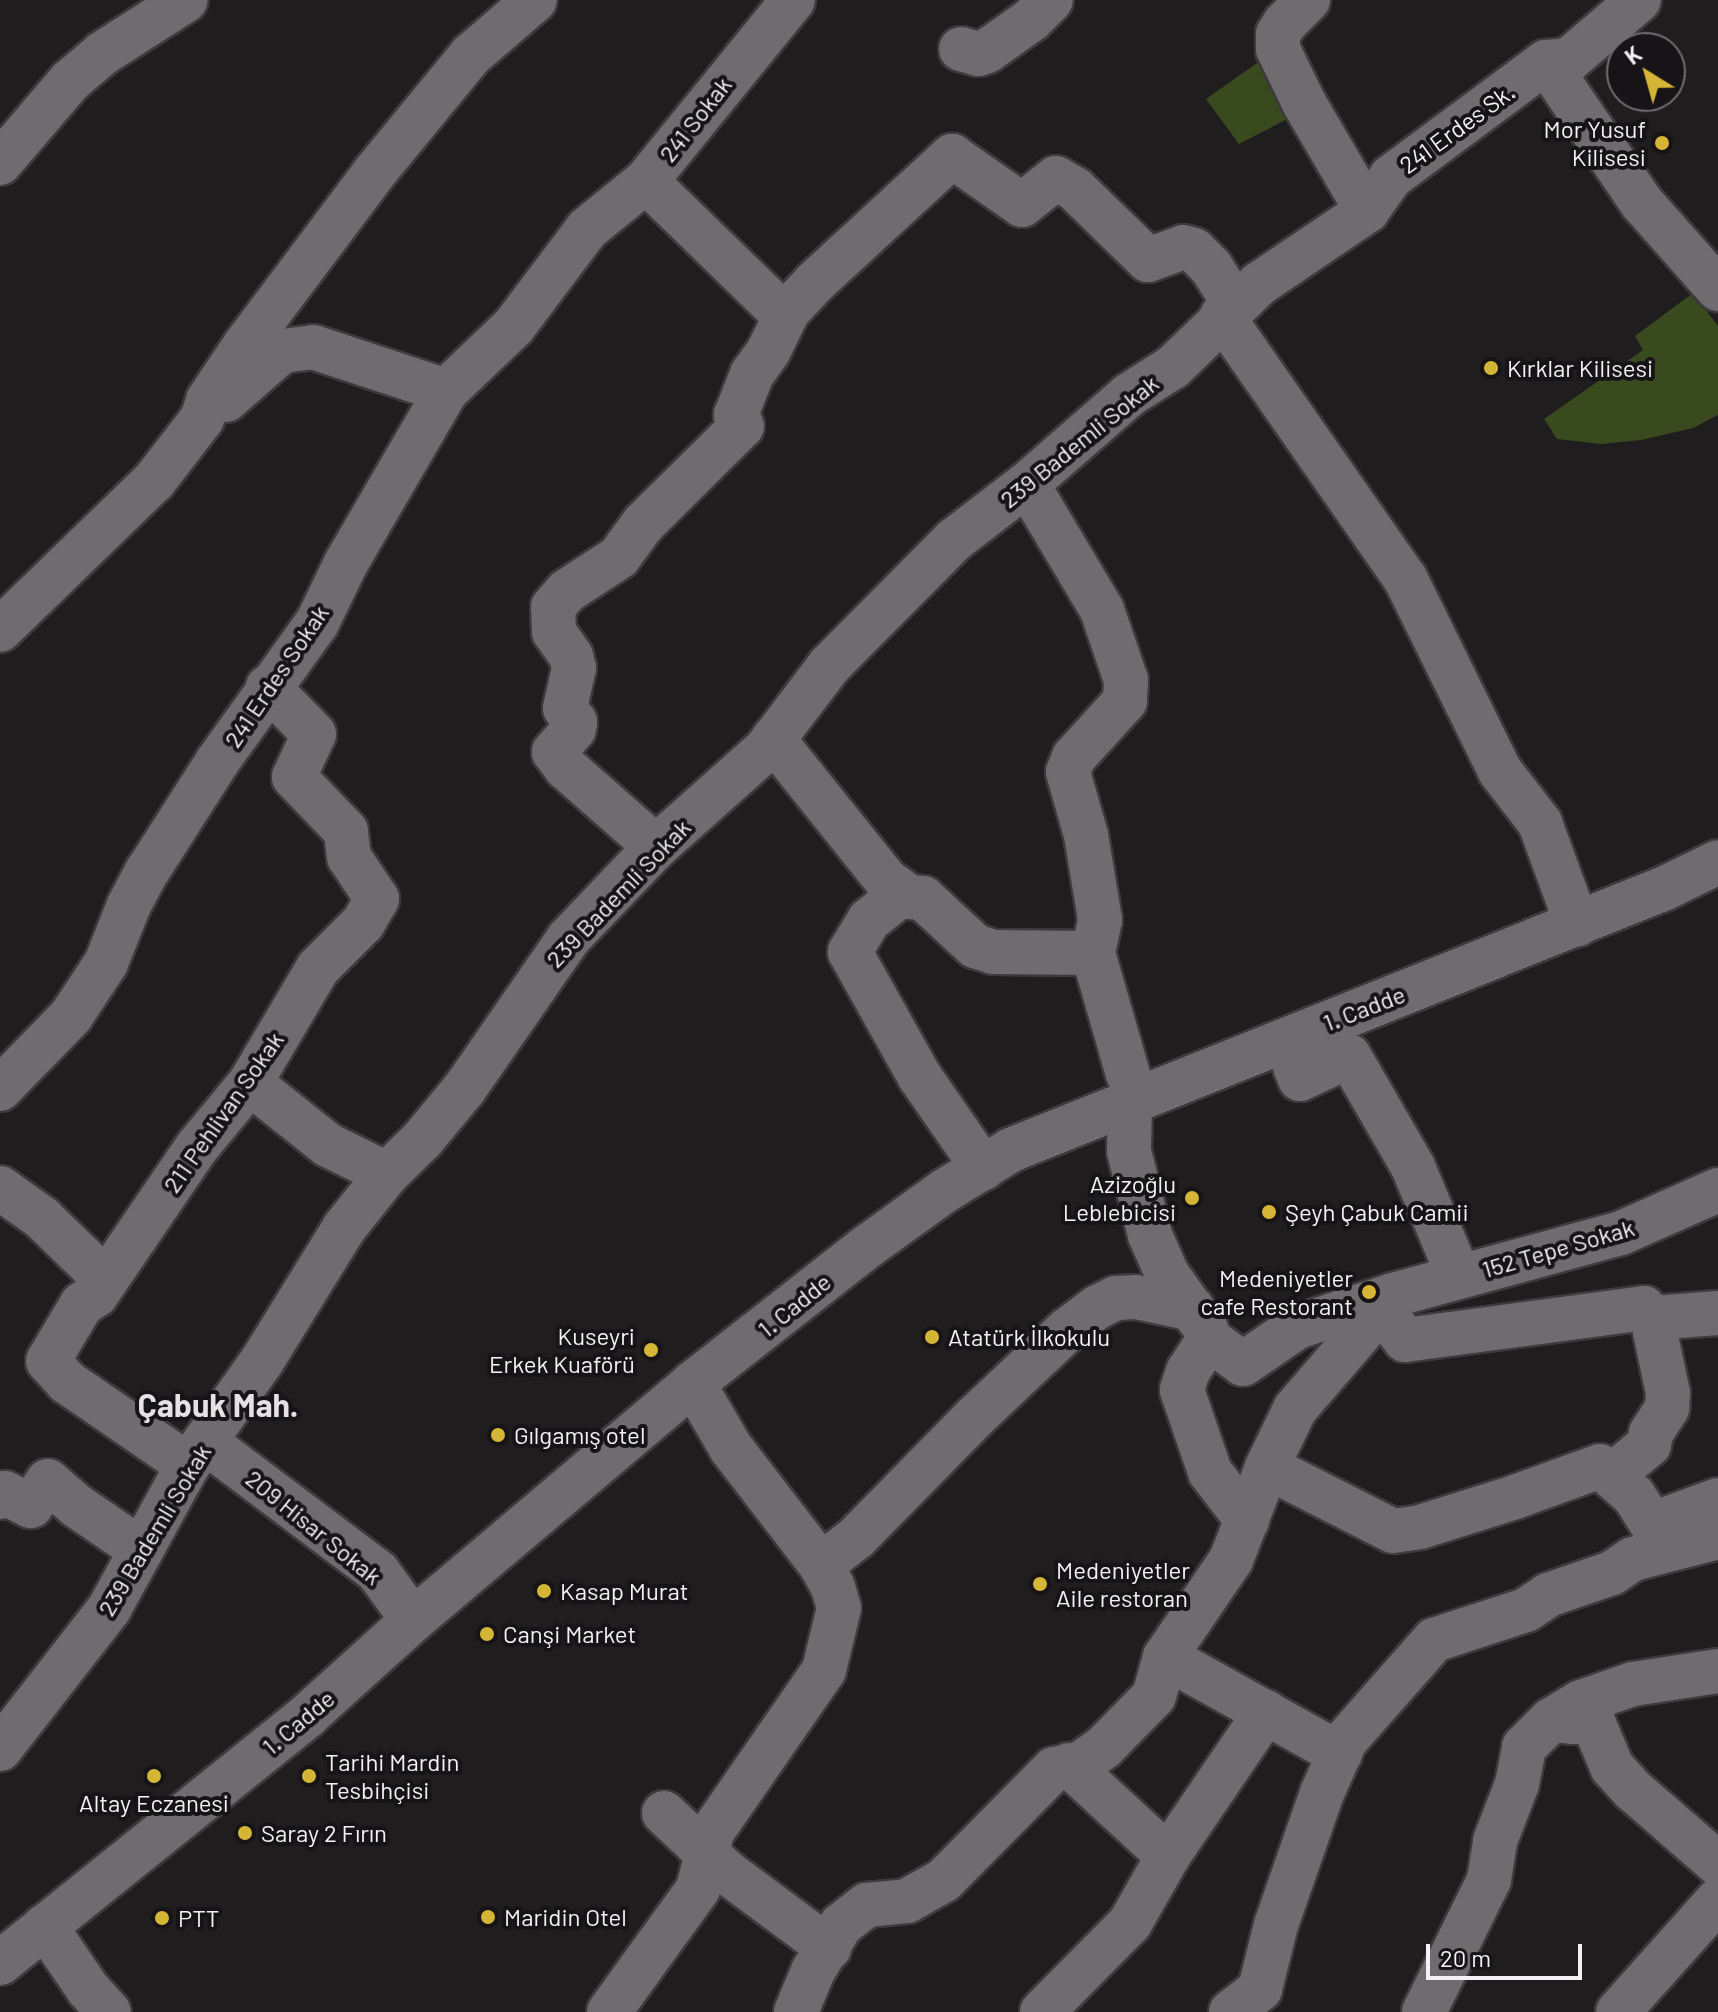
<!DOCTYPE html>
<meta charset="utf-8">
<style>
body{margin:0}
#map{position:relative;width:1718px;height:2012px;overflow:hidden;background:#201d1f;font-family:Barlow,sans-serif}
div>[style]{position:absolute}
.green>*{inset:0;background:#394a1e}
.roads{filter:drop-shadow(2px 0 #3c3a3c) drop-shadow(-2px 0 #3c3a3c) drop-shadow(0 2px #3c3a3c) drop-shadow(0 -2px #3c3a3c)}
.street>*{height:44px;margin:-22px;padding:0 22px;transform-origin:22px;border-radius:22px;background:#6f6b6e}
.secondary>*{height:44px;margin:-22px;padding:0 22px;transform-origin:22px;border-radius:22px;background:#6f6b6e}
.dots>*{width:22px;height:22px;translate:-50% -50%;box-sizing:border-box;border:4px solid #161416;border-radius:50%}
span{translate:-50% -50%;white-space:nowrap;text-align:center;line-height:1.15;-webkit-text-stroke:8px #161416;paint-order:stroke}
.street-label{font-size:24px;color:#f3f1f3}
.poi-label{font-size:24px;color:#f3f1f3}
.right{translate:-100% -50%;text-align:right}
.left{translate:0 -50%;text-align:left}
.district-label{font-size:32px;color:#e4e0e4;font-weight:700}
.north{position:absolute;left:1606px;top:32px;width:80px;height:80px;box-sizing:border-box;background:#161416;border:2px solid #6e6c6e;border-radius:50%;rotate:323deg;font-size:22px;font-weight:700;line-height:32px;text-align:center;color:#f3f1f3}
.north::after{content:'';display:block;margin:auto;width:28px;height:36px;background:#d5b535;clip-path:polygon(50% 0,100% 100%,50% 72%,0 100%)}
.scale{position:absolute;left:1426px;top:1944px;width:156px;height:36px;box-sizing:border-box;border:4px solid #f3f1f3;border-top:0;padding-left:10px;font-size:24px;line-height:28px;white-space:nowrap;color:#f3f1f3;-webkit-text-stroke:6px #161416;paint-order:stroke}
</style>
<div id="map">
<div class="green">
<i style="clip-path:polygon(1264px 58px,1293px 116px,1239px 144px,1206px 99px)"></i>
<i style="clip-path:polygon(1693px 293px,1718px 326px,1718px 415px,1693px 428px,1641px 440px,1601px 444px,1557px 439px,1544px 419px,1643px 350px,1635px 336px)"></i>
</div>
<div class="roads">
<div class="street">
<i style="left:1308px;top:0;width:33px;rotate:135deg"></i>
<i style="left:1285px;top:23px;width:13px;rotate:122deg"></i>
<i style="left:1278px;top:34px;width:15px;rotate:90deg"></i>
<i style="left:1278px;top:49px;width:60px;rotate:64.3deg"></i>
<i style="left:1304px;top:103px;width:125px;rotate:59.7deg"></i>
<i style="left:961px;top:49px;width:18px;rotate:16deg"></i>
<i style="left:978px;top:54px;width:9px;rotate:-18deg"></i>
<i style="left:987px;top:51px;width:54px;rotate:-35.2deg"></i>
<i style="left:1031px;top:20px;width:28px;rotate:-45deg"></i>
<i style="left:1546px;top:62px;width:171px;rotate:55.8deg"></i>
<i style="left:1642px;top:203px;width:115px;rotate:48.5deg"></i>
<i style="left:0;top:163px;width:108px;rotate:-49.5deg"></i>
<i style="left:70px;top:81px;width:43px;rotate:-40.3deg"></i>
<i style="left:103px;top:53px;width:98px;rotate:-32.6deg"></i>
<i style="left:646px;top:181px;width:194px;rotate:44.2deg"></i>
<i style="left:1222px;top:316px;width:320px;rotate:55.1deg"></i>
<i style="left:1405px;top:578px;width:215px;rotate:63.8deg"></i>
<i style="left:1500px;top:771px;width:66px;rotate:52.4deg"></i>
<i style="left:1540px;top:823px;width:108px;rotate:69.9deg"></i>
<i style="left:226px;top:400px;width:74px;rotate:-41.2deg"></i>
<i style="left:282px;top:351px;width:31px;rotate:-7deg"></i>
<i style="left:313px;top:347px;width:140px;rotate:18.3deg"></i>
<i style="left:1027px;top:484px;width:147px;rotate:59.2deg"></i>
<i style="left:1102px;top:610px;width:74px;rotate:71.1deg"></i>
<i style="left:1126px;top:680px;width:21px;rotate:93deg"></i>
<i style="left:1125px;top:701px;width:76px;rotate:132.3deg"></i>
<i style="left:1074px;top:757px;width:16px;rotate:112deg"></i>
<i style="left:1068px;top:772px;width:66px;rotate:74.1deg"></i>
<i style="left:1086px;top:835px;width:86px;rotate:80.6deg"></i>
<i style="left:1100px;top:920px;width:34px;rotate:102deg"></i>
<i style="left:1093px;top:953px;width:126px;rotate:73.9deg"></i>
<i style="left:0;top:630px;width:214px;rotate:-44.1deg"></i>
<i style="left:154px;top:481px;width:78px;rotate:-52.3deg"></i>
<i style="left:202px;top:419px;width:20px;rotate:-72deg"></i>
<i style="left:208px;top:400px;width:66px;rotate:-56.1deg"></i>
<i style="left:245px;top:345px;width:215px;rotate:-53.1deg"></i>
<i style="left:374px;top:173px;width:153px;rotate:-50.6deg"></i>
<i style="left:471px;top:55px;width:84px;rotate:-40.7deg"></i>
<i style="left:773px;top:739px;width:181px;rotate:51.3deg"></i>
<i style="left:886px;top:880px;width:29px;rotate:36deg"></i>
<i style="left:909px;top:897px;width:14px;rotate:4deg"></i>
<i style="left:923px;top:898px;width:71px;rotate:42.7deg"></i>
<i style="left:975px;top:946px;width:19px;rotate:18deg"></i>
<i style="left:993px;top:952px;width:100px;rotate:0.6deg"></i>
<i style="left:656px;top:847px;width:120px;rotate:-138.7deg"></i>
<i style="left:566px;top:768px;width:20px;rotate:-127deg"></i>
<i style="left:554px;top:752px;width:30px;rotate:-49deg"></i>
<i style="left:574px;top:729px;width:7px;rotate:-82deg"></i>
<i style="left:575px;top:722px;width:17px;rotate:-126deg"></i>
<i style="left:565px;top:708px;width:41px;rotate:-77.3deg"></i>
<i style="left:574px;top:668px;width:12px;rotate:-104deg"></i>
<i style="left:571px;top:656px;width:29px;rotate:-125deg"></i>
<i style="left:554px;top:632px;width:25px;rotate:-92deg"></i>
<i style="left:553px;top:607px;width:21px;rotate:-49deg"></i>
<i style="left:567px;top:591px;width:62px;rotate:-33.2deg"></i>
<i style="left:619px;top:557px;width:41px;rotate:-54deg"></i>
<i style="left:643px;top:524px;width:139px;rotate:-44.7deg"></i>
<i style="left:742px;top:426px;width:13px;rotate:-119deg"></i>
<i style="left:736px;top:415px;width:44px;rotate:-68.7deg"></i>
<i style="left:752px;top:374px;width:27px;rotate:-54deg"></i>
<i style="left:768px;top:352px;width:46px;rotate:-64deg"></i>
<i style="left:788px;top:311px;width:38px;rotate:-47deg"></i>
<i style="left:814px;top:283px;width:188px;rotate:-42.6deg"></i>
<i style="left:952px;top:156px;width:85px;rotate:35deg"></i>
<i style="left:1022px;top:205px;width:43px;rotate:-38.5deg"></i>
<i style="left:1056px;top:178px;width:22px;rotate:30deg"></i>
<i style="left:1075px;top:189px;width:102px;rotate:44.2deg"></i>
<i style="left:1148px;top:260px;width:37px;rotate:-20deg"></i>
<i style="left:1183px;top:247px;width:11px;rotate:15deg"></i>
<i style="left:1194px;top:250px;width:24px;rotate:45deg"></i>
<i style="left:1211px;top:267px;width:45px;rotate:57.7deg"></i>
<i style="left:903px;top:893px;width:43px;rotate:141.5deg"></i>
<i style="left:869px;top:920px;width:37px;rotate:121deg"></i>
<i style="left:850px;top:952px;width:143px;rotate:60.8deg"></i>
<i style="left:920px;top:1077px;width:111px;rotate:55.3deg"></i>
<i style="left:1295px;top:1067px;width:13px;rotate:67deg"></i>
<i style="left:1300px;top:1079px;width:54px;rotate:-25.1deg"></i>
<i style="left:1349px;top:1056px;width:128px;rotate:60deg"></i>
<i style="left:1413px;top:1167px;width:119px;rotate:67.3deg"></i>
<i style="left:250px;top:1083px;width:100px;rotate:38.5deg"></i>
<i style="left:328px;top:1145px;width:66px;rotate:26.2deg"></i>
<i style="left:0;top:1089px;width:102px;rotate:-45.8deg"></i>
<i style="left:71px;top:1016px;width:64px;rotate:-56.6deg"></i>
<i style="left:106px;top:963px;width:62px;rotate:-68.4deg"></i>
<i style="left:129px;top:905px;width:40px;rotate:-62deg"></i>
<i style="left:148px;top:870px;width:128px;rotate:-57.4deg"></i>
<i style="left:217px;top:762px;width:171px;rotate:-54.3deg"></i>
<i style="left:317px;top:623px;width:67px;rotate:-64.2deg"></i>
<i style="left:346px;top:563px;width:199px;rotate:-59.8deg"></i>
<i style="left:446px;top:391px;width:94px;rotate:-43.7deg"></i>
<i style="left:514px;top:326px;width:121px;rotate:-53deg"></i>
<i style="left:587px;top:229px;width:76px;rotate:-39.1deg"></i>
<i style="left:646px;top:181px;width:233px;rotate:-50.9deg"></i>
<i style="left:1130px;top:1103px;width:48px;rotate:91.2deg"></i>
<i style="left:1129px;top:1151px;width:87px;rotate:76deg"></i>
<i style="left:1150px;top:1235px;width:43px;rotate:66.4deg"></i>
<i style="left:1167px;top:1274px;width:67px;rotate:54.7deg"></i>
<i style="left:1206px;top:1329px;width:10px;rotate:73deg"></i>
<i style="left:1209px;top:1339px;width:38px;rotate:123deg"></i>
<i style="left:1188px;top:1371px;width:20px;rotate:108deg"></i>
<i style="left:1182px;top:1390px;width:87px;rotate:71.1deg"></i>
<i style="left:1210px;top:1472px;width:61px;rotate:52.4deg"></i>
<i style="left:0;top:1188px;width:52px;rotate:35.5deg"></i>
<i style="left:42px;top:1218px;width:86px;rotate:44.1deg"></i>
<i style="left:1376px;top:1314px;width:24px;rotate:35deg"></i>
<i style="left:1396px;top:1328px;width:15px;rotate:53deg"></i>
<i style="left:1405px;top:1340px;width:241px;rotate:-7.6deg"></i>
<i style="left:1644px;top:1308px;width:13px;rotate:51deg"></i>
<i style="left:1652px;top:1318px;width:66px;rotate:-4.3deg"></i>
<i style="left:1209px;top:1339px;width:42px;rotate:36.3deg"></i>
<i style="left:1243px;top:1364px;width:65px;rotate:-34.4deg"></i>
<i style="left:1297px;top:1327px;width:101px;rotate:-18.4deg"></i>
<i style="left:1393px;top:1295px;width:236px;rotate:-15.2deg"></i>
<i style="left:1621px;top:1233px;width:106px;rotate:-23.9deg"></i>
<i style="left:207px;top:1443px;width:214px;rotate:37deg"></i>
<i style="left:378px;top:1572px;width:59px;rotate:53.9deg"></i>
<i style="left:188px;top:1465px;width:147px;rotate:-145.6deg"></i>
<i style="left:67px;top:1382px;width:28px;rotate:-132deg"></i>
<i style="left:48px;top:1361px;width:66px;rotate:-59.2deg"></i>
<i style="left:82px;top:1304px;width:17px;rotate:-33deg"></i>
<i style="left:96px;top:1295px;width:179px;rotate:-55.7deg"></i>
<i style="left:197px;top:1147px;width:83px;rotate:-50.4deg"></i>
<i style="left:250px;top:1083px;width:134px;rotate:-59.4deg"></i>
<i style="left:318px;top:968px;width:64px;rotate:-45deg"></i>
<i style="left:363px;top:923px;width:28px;rotate:-60deg"></i>
<i style="left:377px;top:899px;width:50px;rotate:-123.7deg"></i>
<i style="left:349px;top:857px;width:26px;rotate:-97deg"></i>
<i style="left:346px;top:831px;width:75px;rotate:-133.9deg"></i>
<i style="left:294px;top:777px;width:47px;rotate:-65.1deg"></i>
<i style="left:314px;top:734px;width:66px;rotate:-134.4deg"></i>
<i style="left:1267px;top:1467px;width:141px;rotate:26.9deg"></i>
<i style="left:1393px;top:1531px;width:27px;rotate:-8deg"></i>
<i style="left:1420px;top:1527px;width:100px;rotate:-17.5deg"></i>
<i style="left:1515px;top:1497px;width:90px;rotate:-20deg"></i>
<i style="left:1600px;top:1466px;width:45px;rotate:41.4deg"></i>
<i style="left:1634px;top:1496px;width:62px;rotate:57.6deg"></i>
<i style="left:1619px;top:1480px;width:17px;rotate:-66deg"></i>
<i style="left:1626px;top:1464px;width:30px;rotate:-40deg"></i>
<i style="left:1649px;top:1445px;width:12px;rotate:-81deg"></i>
<i style="left:1651px;top:1433px;width:30px;rotate:-57deg"></i>
<i style="left:1667px;top:1408px;width:15px;rotate:-86deg"></i>
<i style="left:1668px;top:1393px;width:77px;rotate:-102deg"></i>
<i style="left:0;top:1497px;width:6px;rotate:-39deg"></i>
<i style="left:5px;top:1493px;width:29px;rotate:27deg"></i>
<i style="left:31px;top:1506px;width:30px;rotate:-56deg"></i>
<i style="left:48px;top:1481px;width:38px;rotate:41deg"></i>
<i style="left:77px;top:1506px;width:78px;rotate:34.5deg"></i>
<i style="left:1653px;top:1524px;width:69px;rotate:-20.3deg"></i>
<i style="left:821px;top:1565px;width:44px;rotate:-37.6deg"></i>
<i style="left:856px;top:1538px;width:170px;rotate:-45.5deg"></i>
<i style="left:975px;top:1417px;width:127px;rotate:-43.4deg"></i>
<i style="left:1067px;top:1330px;width:39px;rotate:-37deg"></i>
<i style="left:1098px;top:1307px;width:20px;rotate:-27deg"></i>
<i style="left:1116px;top:1298px;width:20px;rotate:-3deg"></i>
<i style="left:1136px;top:1297px;width:58px;rotate:11.9deg"></i>
<i style="left:1165px;top:1657px;width:200px;rotate:29deg"></i>
<i style="left:1551px;top:1720px;width:22px;rotate:5deg"></i>
<i style="left:1573px;top:1722px;width:14px;rotate:-12deg"></i>
<i style="left:1587px;top:1719px;width:9px;rotate:36deg"></i>
<i style="left:1594px;top:1724px;width:47px;rotate:67.3deg"></i>
<i style="left:1612px;top:1767px;width:31px;rotate:48deg"></i>
<i style="left:1633px;top:1790px;width:113px;rotate:41deg"></i>
<i style="left:0;top:1749px;width:177px;rotate:-52.1deg"></i>
<i style="left:109px;top:1609px;width:164px;rotate:-61.3deg"></i>
<i style="left:188px;top:1465px;width:128px;rotate:-54.6deg"></i>
<i style="left:262px;top:1361px;width:156px;rotate:-58.3deg"></i>
<i style="left:344px;top:1228px;width:69px;rotate:-51.5deg"></i>
<i style="left:387px;top:1174px;width:49px;rotate:-44.2deg"></i>
<i style="left:422px;top:1140px;width:67px;rotate:-50.4deg"></i>
<i style="left:465px;top:1088px;width:181px;rotate:-55.3deg"></i>
<i style="left:568px;top:939px;width:127px;rotate:-46.3deg"></i>
<i style="left:656px;top:847px;width:147px;rotate:-41.7deg"></i>
<i style="left:766px;top:749px;width:104px;rotate:-52.8deg"></i>
<i style="left:829px;top:666px;width:177px;rotate:-45.2deg"></i>
<i style="left:954px;top:540px;width:92px;rotate:-37.5deg"></i>
<i style="left:1027px;top:484px;width:135px;rotate:-41.1deg"></i>
<i style="left:1129px;top:395px;width:52px;rotate:-32.5deg"></i>
<i style="left:1173px;top:367px;width:120px;rotate:-44deg"></i>
<i style="left:1259px;top:284px;width:130px;rotate:-34.1deg"></i>
<i style="left:1367px;top:211px;width:42px;rotate:-54.8deg"></i>
<i style="left:1391px;top:177px;width:193px;rotate:-36.6deg"></i>
<i style="left:1546px;top:62px;width:23px;rotate:-5deg"></i>
<i style="left:1569px;top:60px;width:92px;rotate:-40.6deg"></i>
<i style="left:1069px;top:1765px;width:134px;rotate:42.6deg"></i>
<i style="left:664px;top:1813px;width:88px;rotate:43.2deg"></i>
<i style="left:728px;top:1873px;width:126px;rotate:36.6deg"></i>
<i style="left:45px;top:1926px;width:76px;rotate:55.7deg"></i>
<i style="left:88px;top:1989px;width:31px;rotate:48deg"></i>
<i style="left:609px;top:2012px;width:152px;rotate:-54.1deg"></i>
<i style="left:698px;top:1889px;width:59px;rotate:-76.2deg"></i>
<i style="left:712px;top:1832px;width:197px;rotate:-55.3deg"></i>
<i style="left:824px;top:1670px;width:64px;rotate:-76.4deg"></i>
<i style="left:839px;top:1608px;width:22px;rotate:-106deg"></i>
<i style="left:833px;top:1587px;width:25px;rotate:-119deg"></i>
<i style="left:821px;top:1565px;width:148px;rotate:-127.6deg"></i>
<i style="left:731px;top:1448px;width:75px;rotate:-120.3deg"></i>
<i style="left:796px;top:2012px;width:44px;rotate:-67.5deg"></i>
<i style="left:813px;top:1971px;width:54px;rotate:-58.7deg"></i>
<i style="left:841px;top:1925px;width:33px;rotate:-38deg"></i>
<i style="left:867px;top:1905px;width:40px;rotate:-5.7deg"></i>
<i style="left:907px;top:1901px;width:43px;rotate:-29.6deg"></i>
<i style="left:944px;top:1880px;width:156px;rotate:-45.3deg"></i>
<i style="left:1054px;top:1769px;width:26px;rotate:-11deg"></i>
<i style="left:1080px;top:1764px;width:29px;rotate:-35deg"></i>
<i style="left:1104px;top:1747px;width:71px;rotate:-45.6deg"></i>
<i style="left:1154px;top:1696px;width:41px;rotate:-74.2deg"></i>
<i style="left:1165px;top:1657px;width:117px;rotate:-55.8deg"></i>
<i style="left:1231px;top:1560px;width:100px;rotate:-68.8deg"></i>
<i style="left:1267px;top:1467px;width:64px;rotate:-64.2deg"></i>
<i style="left:1295px;top:1409px;width:150px;rotate:-49.3deg"></i>
<i style="left:1042px;top:2012px;width:125px;rotate:-45.3deg"></i>
<i style="left:1130px;top:1923px;width:77px;rotate:-60.4deg"></i>
<i style="left:1168px;top:1856px;width:174px;rotate:-55.8deg"></i>
<i style="left:1231px;top:2012px;width:37px;rotate:-38deg"></i>
<i style="left:1260px;top:1989px;width:66px;rotate:-76deg"></i>
<i style="left:1276px;top:1925px;width:140px;rotate:-70.8deg"></i>
<i style="left:1322px;top:1793px;width:57px;rotate:-66.1deg"></i>
<i style="left:1345px;top:1741px;width:135px;rotate:-48.6deg"></i>
<i style="left:1434px;top:1640px;width:97px;rotate:-18.1deg"></i>
<i style="left:1526px;top:1610px;width:27px;rotate:-34deg"></i>
<i style="left:1548px;top:1595px;width:68px;rotate:-19deg"></i>
<i style="left:1612px;top:1573px;width:25px;rotate:-34deg"></i>
<i style="left:1633px;top:1559px;width:88px;rotate:-14.5deg"></i>
<i style="left:1424px;top:2012px;width:147px;rotate:-63.8deg"></i>
<i style="left:1489px;top:1880px;width:39px;rotate:-81deg"></i>
<i style="left:1495px;top:1841px;width:61px;rotate:-68.9deg"></i>
<i style="left:1517px;top:1784px;width:38px;rotate:-79deg"></i>
<i style="left:1524px;top:1747px;width:38px;rotate:-45deg"></i>
<i style="left:1551px;top:1720px;width:35px;rotate:-31deg"></i>
<i style="left:1581px;top:1702px;width:55px;rotate:-19.1deg"></i>
<i style="left:1633px;top:1684px;width:86px;rotate:-8.7deg"></i>
<i style="left:1618px;top:2012px;width:150px;rotate:-48.2deg"></i>
</div>
<div class="secondary">
<i style="left:0;top:1963px;width:395px;rotate:-38.8deg"></i>
<i style="left:308px;top:1715px;width:142px;rotate:-42.1deg"></i>
<i style="left:413px;top:1620px;width:367px;rotate:-40.2deg"></i>
<i style="left:693px;top:1383px;width:222px;rotate:-38.1deg"></i>
<i style="left:868px;top:1246px;width:96px;rotate:-35.7deg"></i>
<i style="left:946px;top:1190px;width:76px;rotate:-31.6deg"></i>
<i style="left:1011px;top:1150px;width:702px;rotate:-21.82deg"></i>
<i style="left:1663px;top:889px;width:61px;rotate:-26.1deg"></i>
</div>
</div>
<div class="dots">
<i style="left:1662px;top:143px;background:#d5b535"></i>
<i style="left:1491px;top:368px;background:#d5b535"></i>
<i style="left:1192px;top:1198px;background:#d5b535"></i>
<i style="left:1269px;top:1212px;background:#d5b535"></i>
<i style="left:1369px;top:1292px;background:#d5b535"></i>
<i style="left:932px;top:1337px;background:#d5b535"></i>
<i style="left:651px;top:1350px;background:#d5b535"></i>
<i style="left:498px;top:1435px;background:#d5b535"></i>
<i style="left:1040px;top:1584px;background:#d5b535"></i>
<i style="left:544px;top:1591px;background:#d5b535"></i>
<i style="left:487px;top:1634px;background:#d5b535"></i>
<i style="left:154px;top:1776px;background:#d5b535"></i>
<i style="left:309px;top:1776px;background:#d5b535"></i>
<i style="left:245px;top:1833px;background:#d5b535"></i>
<i style="left:488px;top:1917px;background:#d5b535"></i>
<i style="left:162px;top:1918px;background:#d5b535"></i>
</div>
<div class="street-label">
<span style="left:695px;top:119px;rotate:-52deg">241 Sokak</span>
<span style="left:1457px;top:128px;rotate:-36deg">241 Erdes Sk.</span>
<span style="left:1079px;top:441px;rotate:-39deg">239 Bademli Sokak</span>
<span style="left:276px;top:676px;rotate:-56deg">241 Erdes Sokak</span>
<span style="left:618px;top:893px;rotate:-46deg">239 Bademli Sokak</span>
<span style="left:1364px;top:1008px;rotate:-21deg">1. Cadde</span>
<span style="left:223px;top:1112px;rotate:-55deg">211 Pehlivan Sokak</span>
<span style="left:1558px;top:1248px;rotate:-16deg">152 Tepe Sokak</span>
<span style="left:794px;top:1305px;rotate:-39deg">1. Cadde</span>
<span style="left:314px;top:1527px;rotate:39deg">209 Hisar Sokak</span>
<span style="left:154px;top:1530px;rotate:-59deg">239 Bademli Sokak</span>
<span style="left:298px;top:1722px;rotate:-40deg">1. Cadde</span>
</div>
<div class="poi-label">
<span class="right" style="left:1646px;top:143px">Mor Yusuf<br>Kilisesi</span>
<span class="left" style="left:1507px;top:368px">Kırklar Kilisesi</span>
<span class="right" style="left:1176px;top:1198px">Azizoğlu<br>Leblebicisi</span>
<span class="left" style="left:1285px;top:1212px">Şeyh Çabuk Camii</span>
<span class="right" style="left:1353px;top:1292px">Medeniyetler<br>cafe Restorant</span>
<span class="right" style="left:635px;top:1350px">Kuseyri<br>Erkek Kuaförü</span>
<span class="left" style="left:948px;top:1337px">Atatürk İlkokulu</span>
<span class="left" style="left:514px;top:1435px">Gılgamış otel</span>
<span class="left" style="left:1056px;top:1584px">Medeniyetler<br>Aile restoran</span>
<span class="left" style="left:560px;top:1591px">Kasap Murat</span>
<span class="left" style="left:503px;top:1634px">Canşi Market</span>
<span class="left" style="left:325px;top:1776px">Tarihi Mardin<br>Tesbihçisi</span>
<span style="left:154px;top:1803px">Altay Eczanesi</span>
<span class="left" style="left:261px;top:1833px">Saray 2 Fırın</span>
<span class="left" style="left:504px;top:1917px">Maridin Otel</span>
<span class="left" style="left:178px;top:1918px">PTT</span>
</div>
<div class="district-label">
<span style="left:218px;top:1404px">Çabuk Mah.</span>
</div>
<div class="north">K</div>
<div class="scale">20 m</div>
</div>
